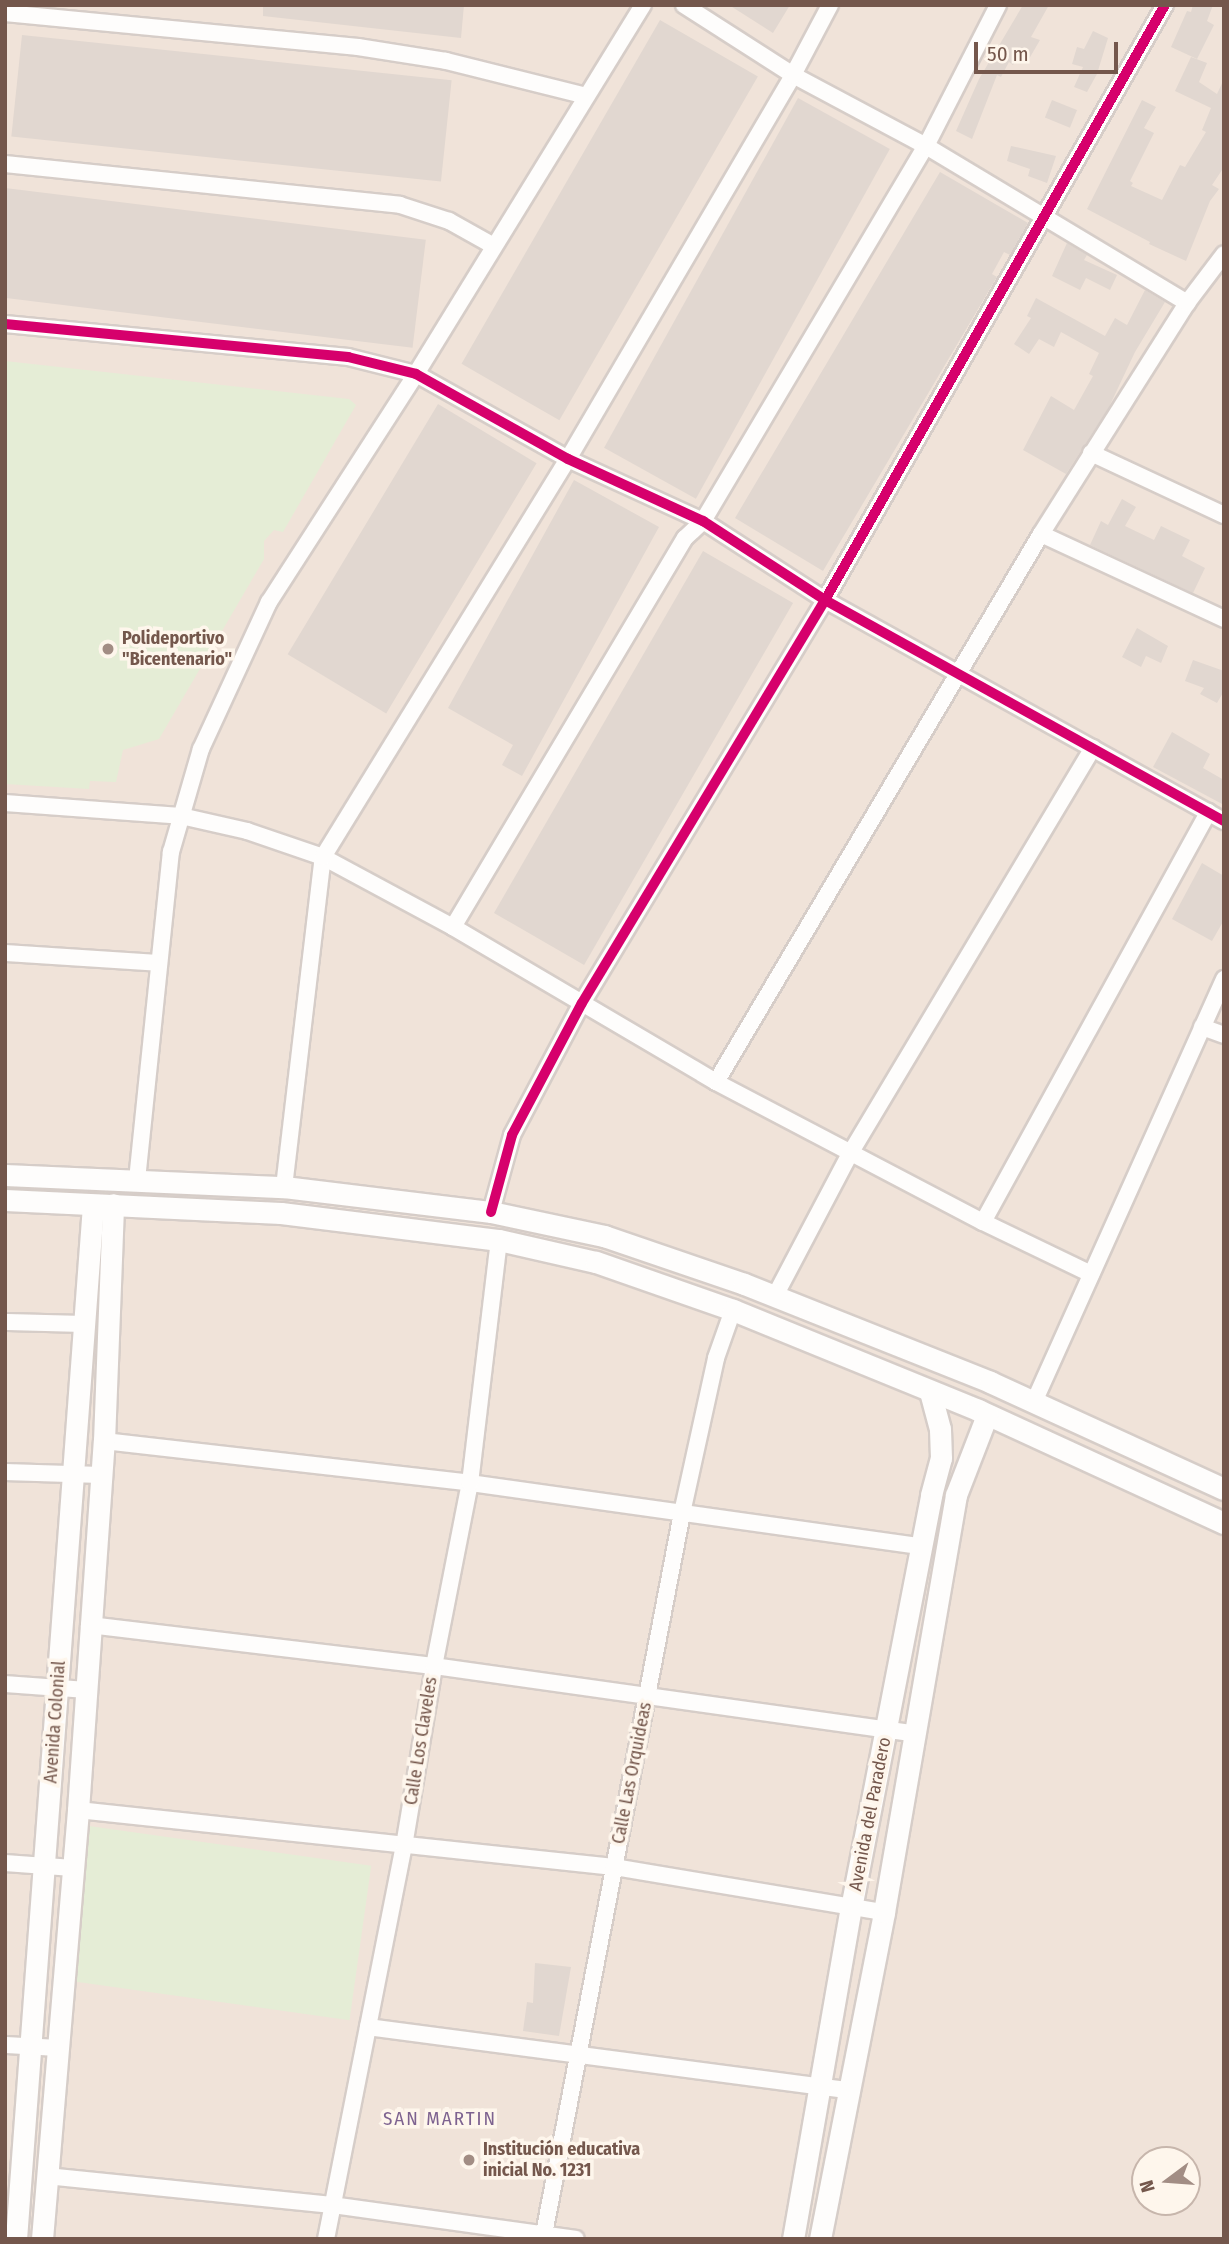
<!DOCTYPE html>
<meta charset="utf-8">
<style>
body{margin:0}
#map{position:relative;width:1229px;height:2244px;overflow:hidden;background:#f7f1eb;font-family:"Fira Sans Condensed",sans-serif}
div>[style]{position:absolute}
.residential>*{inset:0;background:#f0e3d9}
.green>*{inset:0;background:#e5edd6;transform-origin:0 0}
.building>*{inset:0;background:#e1d7d0;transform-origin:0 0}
.roads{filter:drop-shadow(2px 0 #d6cdc8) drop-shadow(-2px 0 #d6cdc8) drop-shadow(0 2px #d6cdc8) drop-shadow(0 -2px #d6cdc8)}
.street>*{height:16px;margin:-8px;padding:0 8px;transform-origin:8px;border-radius:8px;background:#fefdfc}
.secondary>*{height:21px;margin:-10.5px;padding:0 10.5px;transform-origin:10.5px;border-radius:10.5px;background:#fefdfc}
.cycleway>*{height:10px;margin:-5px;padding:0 5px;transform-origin:5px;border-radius:5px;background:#d6006c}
.dots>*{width:19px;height:19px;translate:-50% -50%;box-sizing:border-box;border:4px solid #fef6ec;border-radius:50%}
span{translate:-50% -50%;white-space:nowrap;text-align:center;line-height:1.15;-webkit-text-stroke:7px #fef6ec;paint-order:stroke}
.poi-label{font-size:18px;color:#74574c;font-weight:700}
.left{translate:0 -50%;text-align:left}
.street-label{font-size:18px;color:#74574c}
.neighbourhood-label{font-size:19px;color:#7e6390;letter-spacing:2px}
.frame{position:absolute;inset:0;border:7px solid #74574c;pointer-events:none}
.north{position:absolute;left:1131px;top:2146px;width:70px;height:70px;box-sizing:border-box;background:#fef6ec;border:2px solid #c7b6ac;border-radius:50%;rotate:254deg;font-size:19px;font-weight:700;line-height:28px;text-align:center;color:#74574c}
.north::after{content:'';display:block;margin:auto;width:24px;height:32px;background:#a28d84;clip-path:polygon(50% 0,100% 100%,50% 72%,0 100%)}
.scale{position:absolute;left:974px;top:42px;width:144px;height:32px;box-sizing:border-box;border:4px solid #74574c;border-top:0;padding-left:9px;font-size:21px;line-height:24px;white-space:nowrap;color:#74574c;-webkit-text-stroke:5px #fef6ec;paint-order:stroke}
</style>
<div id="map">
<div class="residential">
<i style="clip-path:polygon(evenodd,5px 5px,1224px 5px,1224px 2239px,5px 2239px,5px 5px,1145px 2160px,1187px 2160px,1187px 2202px,1145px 2202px,1145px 2160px)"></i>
</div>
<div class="green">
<i style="clip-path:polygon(5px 361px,349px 399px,356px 405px,283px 532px,274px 530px,264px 541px,264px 559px,159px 739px,123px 750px,116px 782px,90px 781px,89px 789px,5px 784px)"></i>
<i style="left:89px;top:1826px;width:285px;height:156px;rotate:8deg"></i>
</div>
<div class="building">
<i style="clip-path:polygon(263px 5px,464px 5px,461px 38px,263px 16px)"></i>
<i style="clip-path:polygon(729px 5px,790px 5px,773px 33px)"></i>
<i style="clip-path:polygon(1023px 5px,1049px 5px,1031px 37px,1040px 40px,1029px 59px,1019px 54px,1013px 65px,1009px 62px,1001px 77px,997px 75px,972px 139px,956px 131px,979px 79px)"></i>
<i style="clip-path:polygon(1193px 5px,1213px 5px,1207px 21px,1214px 25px,1197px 59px,1171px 47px,1187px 11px,1191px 12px)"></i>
<i style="left:660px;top:20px;width:113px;height:397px;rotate:30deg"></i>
<i style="clip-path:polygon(1093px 31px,1108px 38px,1097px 74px,1087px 92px,1074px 87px,1083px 67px,1072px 64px,1077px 47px,1084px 49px)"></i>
<i style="left:22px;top:35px;width:432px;height:102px;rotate:6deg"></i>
<i style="clip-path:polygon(1191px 57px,1207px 63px,1199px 82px,1217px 94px,1224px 79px,1224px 167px,1212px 185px,1219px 189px,1210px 201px,1186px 261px,1149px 244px,1150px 242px,1087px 209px,1142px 100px,1156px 107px,1144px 128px,1154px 133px,1130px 181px,1133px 183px,1131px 186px,1162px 200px,1180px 165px,1185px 167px,1206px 132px,1202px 130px,1211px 108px,1175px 91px)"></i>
<i style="left:798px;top:98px;width:105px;height:400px;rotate:29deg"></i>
<i style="left:1052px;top:100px;width:27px;height:19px;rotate:22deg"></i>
<i style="clip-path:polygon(1011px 146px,1056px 156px,1047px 183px,1028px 176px,1030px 169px,1007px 161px)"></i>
<i style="clip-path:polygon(940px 172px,1028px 223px,1010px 255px,1004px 252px,992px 274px,997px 277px,823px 571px,735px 518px)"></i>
<i style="left:5px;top:188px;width:424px;height:109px;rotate:7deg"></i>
<i style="clip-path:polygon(1067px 243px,1087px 255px,1084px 260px,1117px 275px,1110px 290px,1086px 278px,1080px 290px,1052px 276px)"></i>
<i style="clip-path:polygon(1145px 290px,1165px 302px,1135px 352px,1109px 407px,1066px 474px,1023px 450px,1051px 396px,1074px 410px,1093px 376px,1089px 374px,1099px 353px,1061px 332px,1054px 347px,1039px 339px,1029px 354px,1014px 344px,1031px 318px,1027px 316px,1036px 298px,1105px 336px,1115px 318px,1127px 325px)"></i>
<i style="left:438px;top:404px;width:115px;height:292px;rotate:31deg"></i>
<i style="clip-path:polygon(574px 480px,659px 527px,522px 776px,502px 765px,513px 745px,448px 708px)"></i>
<i style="clip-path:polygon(1122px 499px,1136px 507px,1125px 526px,1154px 540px,1161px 526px,1190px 540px,1182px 556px,1205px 568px,1193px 593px,1090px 545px,1101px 521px,1108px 525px)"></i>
<i style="left:703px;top:551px;width:104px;height:418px;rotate:30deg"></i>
<i style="clip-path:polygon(1137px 628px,1168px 646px,1161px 663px,1146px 656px,1141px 667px,1122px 657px)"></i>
<i style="clip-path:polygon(1193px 660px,1224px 671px,1224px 691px,1217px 703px,1200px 694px,1204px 688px,1185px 681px)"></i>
<i style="clip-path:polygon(1172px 732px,1210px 754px,1203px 768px,1224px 780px,1224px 805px,1153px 767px)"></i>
<i style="clip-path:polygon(1202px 863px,1224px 876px,1224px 920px,1212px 941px,1172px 919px)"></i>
<i style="clip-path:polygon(535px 1963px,571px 1967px,559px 2036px,523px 2031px,527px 2002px,533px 2003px)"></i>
</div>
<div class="roads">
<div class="street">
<i style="left:684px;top:5px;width:130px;rotate:32.7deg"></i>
<i style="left:793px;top:75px;width:151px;rotate:28.1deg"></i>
<i style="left:926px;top:146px;width:305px;rotate:31deg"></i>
<i style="left:5px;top:13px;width:355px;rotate:5.5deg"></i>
<i style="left:358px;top:47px;width:89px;rotate:9deg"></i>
<i style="left:446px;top:61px;width:144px;rotate:14deg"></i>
<i style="left:5px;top:164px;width:397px;rotate:5.9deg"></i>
<i style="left:400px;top:205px;width:52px;rotate:18.1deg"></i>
<i style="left:449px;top:221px;width:51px;rotate:29.1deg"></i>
<i style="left:5px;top:324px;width:345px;rotate:5.5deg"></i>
<i style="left:348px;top:357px;width:70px;rotate:14deg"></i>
<i style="left:416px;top:374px;width:174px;rotate:29.2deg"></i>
<i style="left:568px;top:459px;width:149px;rotate:24.7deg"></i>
<i style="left:703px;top:521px;width:145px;rotate:32.9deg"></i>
<i style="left:825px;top:600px;width:456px;rotate:29deg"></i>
<i style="left:1091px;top:453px;width:147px;rotate:25deg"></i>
<i style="left:1041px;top:534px;width:202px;rotate:24.9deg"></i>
<i style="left:5px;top:803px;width:176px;rotate:4.2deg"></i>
<i style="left:181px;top:816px;width:68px;rotate:12.8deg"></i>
<i style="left:247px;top:831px;width:80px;rotate:18.9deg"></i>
<i style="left:323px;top:857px;width:148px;rotate:28.3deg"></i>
<i style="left:453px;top:927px;width:305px;rotate:30.5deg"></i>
<i style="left:716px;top:1082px;width:301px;rotate:27.7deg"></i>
<i style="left:983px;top:1222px;width:120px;rotate:25.7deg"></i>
<i style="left:453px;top:927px;width:453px;rotate:-59.2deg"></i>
<i style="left:685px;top:538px;width:25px;rotate:-43deg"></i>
<i style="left:703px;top:521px;width:436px;rotate:-59.3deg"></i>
<i style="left:926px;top:146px;width:158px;rotate:-62.9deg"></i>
<i style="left:5px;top:953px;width:153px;rotate:3.7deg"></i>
<i style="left:1202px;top:1027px;width:23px;rotate:20deg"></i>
<i style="left:716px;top:1082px;width:637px;rotate:-59.33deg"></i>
<i style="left:1041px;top:534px;width:273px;rotate:-57.7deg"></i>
<i style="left:1187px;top:303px;width:61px;rotate:-52.9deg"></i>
<i style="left:137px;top:1180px;width:330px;rotate:-84.1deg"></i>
<i style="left:171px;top:852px;width:107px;rotate:-73.8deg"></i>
<i style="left:201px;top:749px;width:162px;rotate:-65.2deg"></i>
<i style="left:269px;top:602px;width:271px;rotate:-57.2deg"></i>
<i style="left:416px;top:374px;width:433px;rotate:-58.4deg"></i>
<i style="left:284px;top:1187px;width:332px;rotate:-83.3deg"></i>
<i style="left:323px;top:857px;width:467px;rotate:-58.4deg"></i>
<i style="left:568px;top:459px;width:445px;rotate:-59.6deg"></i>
<i style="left:793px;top:75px;width:79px;rotate:-62.1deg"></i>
<i style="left:491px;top:1212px;width:80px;rotate:-74.7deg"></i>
<i style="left:512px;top:1135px;width:149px;rotate:-62.1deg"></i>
<i style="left:582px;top:1003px;width:471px;rotate:-58.9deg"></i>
<i style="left:825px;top:600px;width:685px;rotate:-60.26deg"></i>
<i style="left:983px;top:1222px;width:468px;rotate:-61.2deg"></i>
<i style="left:775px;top:1296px;width:163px;rotate:-62.2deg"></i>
<i style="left:851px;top:1152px;width:471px;rotate:-59.1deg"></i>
<i style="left:5px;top:1322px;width:80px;rotate:1.4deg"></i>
<i style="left:1034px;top:1402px;width:464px;rotate:-65.8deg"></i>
<i style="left:104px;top:1441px;width:368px;rotate:6.5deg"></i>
<i style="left:470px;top:1483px;width:455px;rotate:8deg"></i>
<i style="left:5px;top:1472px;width:96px;rotate:1.8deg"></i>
<i style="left:89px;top:1625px;width:347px;rotate:6.8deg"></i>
<i style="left:434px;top:1666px;width:486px;rotate:8deg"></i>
<i style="left:5px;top:1684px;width:81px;rotate:4.2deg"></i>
<i style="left:78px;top:1810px;width:539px;rotate:6.07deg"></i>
<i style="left:614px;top:1867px;width:274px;rotate:9.5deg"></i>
<i style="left:5px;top:1863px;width:68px;rotate:4.2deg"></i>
<i style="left:368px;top:2027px;width:484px;rotate:7.5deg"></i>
<i style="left:5px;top:2045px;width:53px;rotate:3.2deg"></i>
<i style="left:47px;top:2176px;width:286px;rotate:5.8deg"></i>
<i style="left:332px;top:2205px;width:246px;rotate:7.9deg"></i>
<i style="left:326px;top:2239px;width:401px;rotate:-78.8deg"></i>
<i style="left:404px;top:1846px;width:182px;rotate:-80.5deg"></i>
<i style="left:434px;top:1666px;width:187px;rotate:-78.9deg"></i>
<i style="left:470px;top:1483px;width:245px;rotate:-83.2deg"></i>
<i style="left:543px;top:2239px;width:739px;rotate:-79.16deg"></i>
<i style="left:682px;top:1513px;width:159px;rotate:-77.6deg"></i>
<i style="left:716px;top:1358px;width:51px;rotate:-70.5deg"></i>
</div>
<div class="secondary">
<i style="left:5px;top:1175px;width:279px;rotate:2.5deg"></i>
<i style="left:284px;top:1187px;width:209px;rotate:6.9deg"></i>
<i style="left:491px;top:1212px;width:116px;rotate:12deg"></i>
<i style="left:604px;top:1236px;width:148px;rotate:18.9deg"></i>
<i style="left:744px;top:1284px;width:265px;rotate:21.7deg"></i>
<i style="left:990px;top:1382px;width:257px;rotate:24.6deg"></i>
<i style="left:5px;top:1200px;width:276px;rotate:2.7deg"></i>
<i style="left:281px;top:1213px;width:220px;rotate:7.1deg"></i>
<i style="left:499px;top:1240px;width:99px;rotate:12.8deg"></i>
<i style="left:596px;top:1262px;width:145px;rotate:19.3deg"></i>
<i style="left:733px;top:1310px;width:265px;rotate:22.2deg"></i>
<i style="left:978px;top:1410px;width:271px;rotate:24.7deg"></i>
<i style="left:16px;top:2239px;width:1037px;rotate:-85.74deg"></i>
<i style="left:42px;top:2239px;width:431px;rotate:-85.2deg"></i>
<i style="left:78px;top:1810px;width:370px;rotate:-86deg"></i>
<i style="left:104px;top:1441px;width:237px;rotate:-87.8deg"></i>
<i style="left:793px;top:2239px;width:336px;rotate:-80.1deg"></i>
<i style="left:851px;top:1908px;width:421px;rotate:-79deg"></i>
<i style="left:931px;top:1495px;width:38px;rotate:-75deg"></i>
<i style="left:941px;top:1458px;width:29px;rotate:-92deg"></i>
<i style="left:940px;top:1429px;width:39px;rotate:-105deg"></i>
<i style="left:820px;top:2239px;width:333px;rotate:-78.9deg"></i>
<i style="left:884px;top:1912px;width:423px;rotate:-80.2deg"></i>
<i style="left:956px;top:1495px;width:86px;rotate:-68.8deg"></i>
</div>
</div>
<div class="cycleway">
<i style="left:5px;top:324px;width:345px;rotate:5.5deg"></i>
<i style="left:348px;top:357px;width:70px;rotate:14deg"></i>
<i style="left:416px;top:374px;width:174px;rotate:29.2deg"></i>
<i style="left:568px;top:459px;width:149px;rotate:24.7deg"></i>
<i style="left:703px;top:521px;width:145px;rotate:32.9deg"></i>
<i style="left:825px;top:600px;width:456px;rotate:29deg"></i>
<i style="left:491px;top:1212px;width:80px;rotate:-74.7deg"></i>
<i style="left:512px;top:1135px;width:149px;rotate:-62.1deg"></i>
<i style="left:582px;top:1003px;width:471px;rotate:-58.9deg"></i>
<i style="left:825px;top:600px;width:685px;rotate:-60.26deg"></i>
</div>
<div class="dots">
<i style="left:108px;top:649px;background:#a28d84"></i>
<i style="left:469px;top:2160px;background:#a28d84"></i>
</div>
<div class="poi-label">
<span class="left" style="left:122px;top:649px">Polideportivo<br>"Bicentenario"</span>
<span class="left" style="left:483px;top:2160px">Institución educativa<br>inicial No. 1231</span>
</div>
<div class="street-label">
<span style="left:55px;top:1722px;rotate:-86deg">Avenida Colonial</span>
<span style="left:421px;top:1741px;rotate:-81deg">Calle Los Claveles</span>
<span style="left:632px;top:1773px;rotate:-79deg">Calle Las Orquideas</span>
<span style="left:870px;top:1814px;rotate:-79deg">Avenida del Paradero</span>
</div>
<div class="neighbourhood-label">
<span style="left:440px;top:2119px">SAN MARTIN</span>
</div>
<div class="frame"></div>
<div class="north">N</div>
<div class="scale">50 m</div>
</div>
